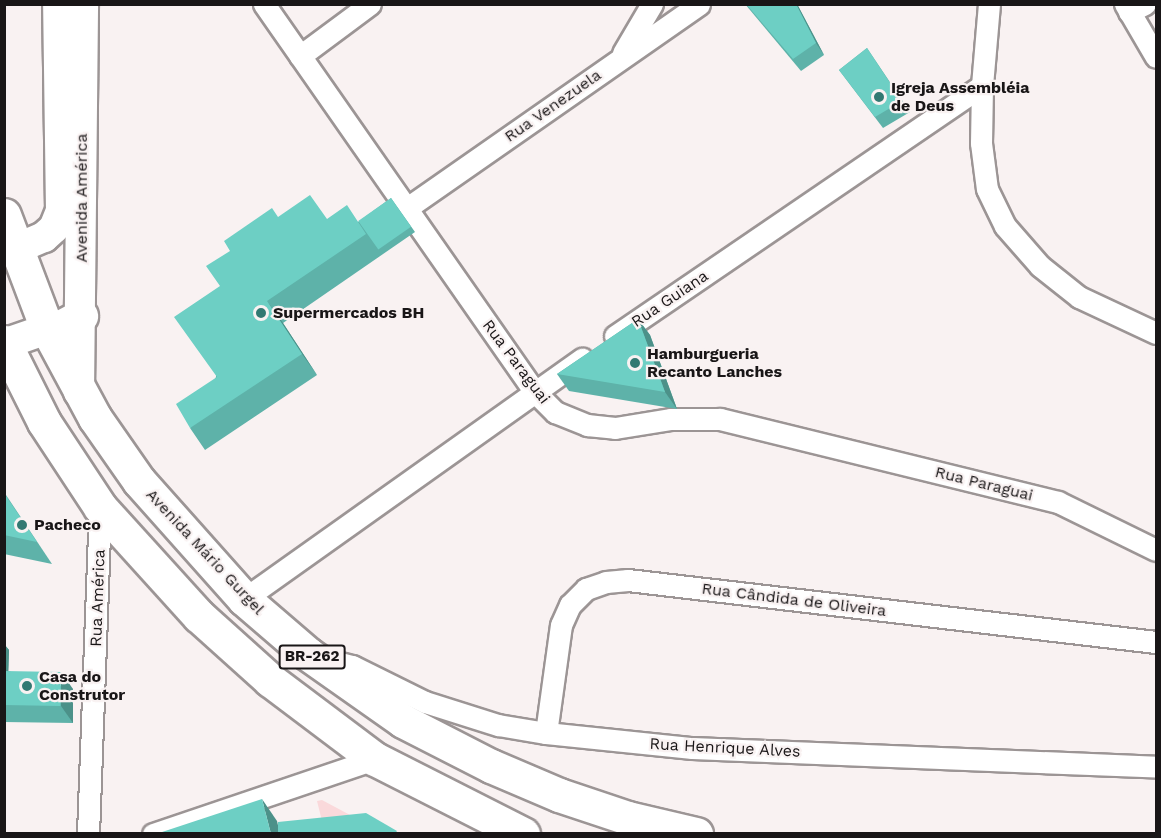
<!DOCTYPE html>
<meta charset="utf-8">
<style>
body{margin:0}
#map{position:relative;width:1161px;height:838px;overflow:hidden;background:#f9f2f2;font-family:"Work Sans",sans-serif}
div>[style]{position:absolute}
.green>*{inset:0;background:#fad9db}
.roads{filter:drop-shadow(2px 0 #9c9595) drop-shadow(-2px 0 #9c9595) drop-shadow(0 2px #9c9595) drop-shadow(0 -2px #9c9595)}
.street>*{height:21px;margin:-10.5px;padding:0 10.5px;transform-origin:10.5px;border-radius:10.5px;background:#fff}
.secondary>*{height:30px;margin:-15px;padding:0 15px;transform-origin:15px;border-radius:15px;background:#fff}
.primary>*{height:33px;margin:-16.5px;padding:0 16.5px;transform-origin:16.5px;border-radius:16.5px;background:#fff}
.wall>*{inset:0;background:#5eb2a9}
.shaded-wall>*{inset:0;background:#4c9189}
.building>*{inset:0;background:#6dcfc4;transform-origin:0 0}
.dots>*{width:16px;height:16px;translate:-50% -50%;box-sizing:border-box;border:3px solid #f9f2f2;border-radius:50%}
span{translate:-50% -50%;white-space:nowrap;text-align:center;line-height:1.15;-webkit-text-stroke:4.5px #f9f2f2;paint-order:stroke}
.shield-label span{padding:2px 4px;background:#f9f2f2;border:2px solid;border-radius:4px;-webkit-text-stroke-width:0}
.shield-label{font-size:15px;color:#191617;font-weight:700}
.poi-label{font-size:16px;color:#191617;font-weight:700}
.left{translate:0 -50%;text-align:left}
.street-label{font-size:16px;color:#191617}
.frame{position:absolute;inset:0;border:6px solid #191617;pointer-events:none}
</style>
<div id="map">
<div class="green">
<i style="clip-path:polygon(322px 800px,378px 830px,342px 834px,289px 834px,323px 825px,317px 801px)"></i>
</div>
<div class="roads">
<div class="street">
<i style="left:264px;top:4px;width:472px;rotate:55.1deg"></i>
<i style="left:534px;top:391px;width:30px;rotate:45deg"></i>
<i style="left:555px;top:412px;width:35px;rotate:22deg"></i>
<i style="left:587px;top:425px;width:28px;rotate:6deg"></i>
<i style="left:615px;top:428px;width:57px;rotate:-9.1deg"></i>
<i style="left:671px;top:419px;width:49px"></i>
<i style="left:720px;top:419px;width:348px;rotate:13.8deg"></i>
<i style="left:1058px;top:502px;width:109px;rotate:26.1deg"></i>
<i style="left:989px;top:4px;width:82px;rotate:94.9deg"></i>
<i style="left:982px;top:86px;width:57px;rotate:91deg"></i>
<i style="left:981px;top:143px;width:46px;rotate:82.6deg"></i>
<i style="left:987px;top:189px;width:41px;rotate:64.1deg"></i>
<i style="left:1005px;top:226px;width:53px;rotate:48.8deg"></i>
<i style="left:1040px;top:266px;width:50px;rotate:38.5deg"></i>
<i style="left:1079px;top:297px;width:85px;rotate:25.1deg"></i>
<i style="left:1125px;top:4px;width:61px;rotate:59.7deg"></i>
<i style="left:1129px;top:12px;width:18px;rotate:-27deg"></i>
<i style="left:623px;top:53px;width:57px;rotate:-59.4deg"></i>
<i style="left:300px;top:56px;width:87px;rotate:-36.6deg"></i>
<i style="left:407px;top:208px;width:356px;rotate:-34.9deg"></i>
<i style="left:615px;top:336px;width:444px;rotate:-34.3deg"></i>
<i style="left:244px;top:599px;width:415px;rotate:-35.4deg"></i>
<i style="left:332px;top:661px;width:21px;rotate:14deg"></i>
<i style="left:352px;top:666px;width:81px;rotate:26.3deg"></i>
<i style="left:425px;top:702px;width:77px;rotate:17.5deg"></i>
<i style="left:498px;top:725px;width:49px;rotate:9.5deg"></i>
<i style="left:546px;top:733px;width:147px;rotate:5.9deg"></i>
<i style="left:692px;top:748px;width:464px;rotate:2.3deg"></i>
<i style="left:546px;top:733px;width:109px;rotate:-82.1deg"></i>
<i style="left:561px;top:625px;width:22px;rotate:-66deg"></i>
<i style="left:570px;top:605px;width:23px;rotate:-45deg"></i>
<i style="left:586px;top:589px;width:21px;rotate:-19deg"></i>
<i style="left:606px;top:582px;width:22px;rotate:-5deg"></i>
<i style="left:628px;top:580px;width:532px;rotate:6.7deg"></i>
<i style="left:88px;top:834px;width:327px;rotate:-87.9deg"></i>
<i style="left:153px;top:834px;width:234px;rotate:-18.7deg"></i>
</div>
<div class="secondary">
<i style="left:18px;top:248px;width:28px;rotate:-23deg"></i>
<i style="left:44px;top:237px;width:13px;rotate:-42deg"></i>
<i style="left:54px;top:228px;width:18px;rotate:-68deg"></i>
<i style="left:61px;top:211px;width:207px;rotate:-90.8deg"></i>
<i style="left:4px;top:344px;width:46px;rotate:-19.2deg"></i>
<i style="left:79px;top:392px;width:388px;rotate:-89.4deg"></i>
</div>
<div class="primary">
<i style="left:4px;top:215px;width:122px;rotate:69.3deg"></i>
<i style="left:47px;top:329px;width:101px;rotate:61.7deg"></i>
<i style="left:95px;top:418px;width:77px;rotate:55.1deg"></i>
<i style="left:139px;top:481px;width:158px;rotate:48.3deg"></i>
<i style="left:244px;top:599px;width:84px;rotate:40.7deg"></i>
<i style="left:308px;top:654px;width:116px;rotate:35.2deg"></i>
<i style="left:403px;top:721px;width:99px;rotate:27.1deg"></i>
<i style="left:491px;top:766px;width:74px;rotate:23.1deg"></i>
<i style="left:559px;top:795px;width:73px;rotate:18.4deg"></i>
<i style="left:628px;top:818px;width:70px;rotate:13.2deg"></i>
<i style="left:47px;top:329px;width:13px;rotate:-9deg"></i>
<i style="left:60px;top:327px;width:24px;rotate:-28deg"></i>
<i style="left:4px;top:342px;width:89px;rotate:63.4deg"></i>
<i style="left:44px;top:422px;width:102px;rotate:56.6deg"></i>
<i style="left:100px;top:507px;width:147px;rotate:47.8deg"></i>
<i style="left:199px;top:616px;width:96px;rotate:42deg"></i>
<i style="left:270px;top:680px;width:131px;rotate:37deg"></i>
<i style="left:375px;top:759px;width:166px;rotate:26.9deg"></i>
</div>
</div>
<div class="wall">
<i style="clip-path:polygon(745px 4px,797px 4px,824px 55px,801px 71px)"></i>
<i style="clip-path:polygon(867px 48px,910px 112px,883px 128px,839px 70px)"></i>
<i style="clip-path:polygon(391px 198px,415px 232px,283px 323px,317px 375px,205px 450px,190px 428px,216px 377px,220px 286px,278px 217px,327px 219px,358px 222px)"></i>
<i style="clip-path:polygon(638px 319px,650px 335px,677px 409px,569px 391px,557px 374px)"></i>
<i style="clip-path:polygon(4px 492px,52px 564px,4px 554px)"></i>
<i style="clip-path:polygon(4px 644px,9px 650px,8px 671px,73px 689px,73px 723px,4px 722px)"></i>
</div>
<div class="shaded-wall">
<i style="clip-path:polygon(796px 4px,797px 4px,824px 55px,816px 43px)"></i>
<i style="clip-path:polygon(267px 301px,283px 323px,317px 375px,302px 354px)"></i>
<i style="clip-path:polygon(638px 319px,650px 335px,677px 409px,665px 392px)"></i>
<i style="clip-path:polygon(4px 644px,9px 650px,8px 687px,4px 682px)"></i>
<i style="clip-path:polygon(61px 672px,73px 689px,73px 723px,61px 706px)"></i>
<i style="clip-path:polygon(262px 799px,277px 821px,280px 834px,271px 834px)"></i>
</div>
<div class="building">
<i style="clip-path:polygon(746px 4px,796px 4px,816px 43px,793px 59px)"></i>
<i style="clip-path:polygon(867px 48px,902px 101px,875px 117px,839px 70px)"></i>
<i style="clip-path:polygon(310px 195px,327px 219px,347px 205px,366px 234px,267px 301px,302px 354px,190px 428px,176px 404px,217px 377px,174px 317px,220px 286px,206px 266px,230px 251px,224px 241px,272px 208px,278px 217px)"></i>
<i style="left:391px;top:198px;width:35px;height:40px;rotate:55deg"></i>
<i style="clip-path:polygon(638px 319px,665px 392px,557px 374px)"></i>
<i style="clip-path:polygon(4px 493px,37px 542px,4px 535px)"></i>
<i style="left:4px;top:671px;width:57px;height:34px;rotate:1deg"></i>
<i style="clip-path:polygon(262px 799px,271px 834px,156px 834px)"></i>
<i style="clip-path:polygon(366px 813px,397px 831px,395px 834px,278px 834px,278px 822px)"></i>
</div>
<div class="dots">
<i style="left:879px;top:97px;background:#327972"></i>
<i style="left:261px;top:313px;background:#327972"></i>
<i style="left:635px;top:363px;background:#327972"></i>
<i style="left:22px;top:525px;background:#327972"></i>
<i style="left:27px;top:686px;background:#327972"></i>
</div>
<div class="shield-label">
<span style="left:312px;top:657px">BR-262</span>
</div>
<div class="poi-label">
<span class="left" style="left:891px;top:97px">Igreja Assembléia<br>de Deus</span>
<span class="left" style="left:273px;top:313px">Supermercados BH</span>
<span class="left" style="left:647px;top:363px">Hamburgueria<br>Recanto Lanches</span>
<span class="left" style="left:34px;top:525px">Pacheco</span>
<span class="left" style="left:39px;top:686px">Casa do<br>Construtor</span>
</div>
<div class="street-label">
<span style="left:553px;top:106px;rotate:-35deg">Rua Venezuela</span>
<span style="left:82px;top:198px;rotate:-90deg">Avenida América</span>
<span style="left:670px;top:299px;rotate:-34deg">Rua Guiana</span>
<span style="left:516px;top:362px;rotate:53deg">Rua Paraguai</span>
<span style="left:984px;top:484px;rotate:14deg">Rua Paraguai</span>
<span style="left:205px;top:552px;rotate:47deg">Avenida Mário Gurgel</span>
<span style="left:98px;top:598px;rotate:-88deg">Rua América</span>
<span style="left:794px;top:600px;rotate:7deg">Rua Cândida de Oliveira</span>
<span style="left:725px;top:748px;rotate:3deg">Rua Henrique Alves</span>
</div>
<div class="frame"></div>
</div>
